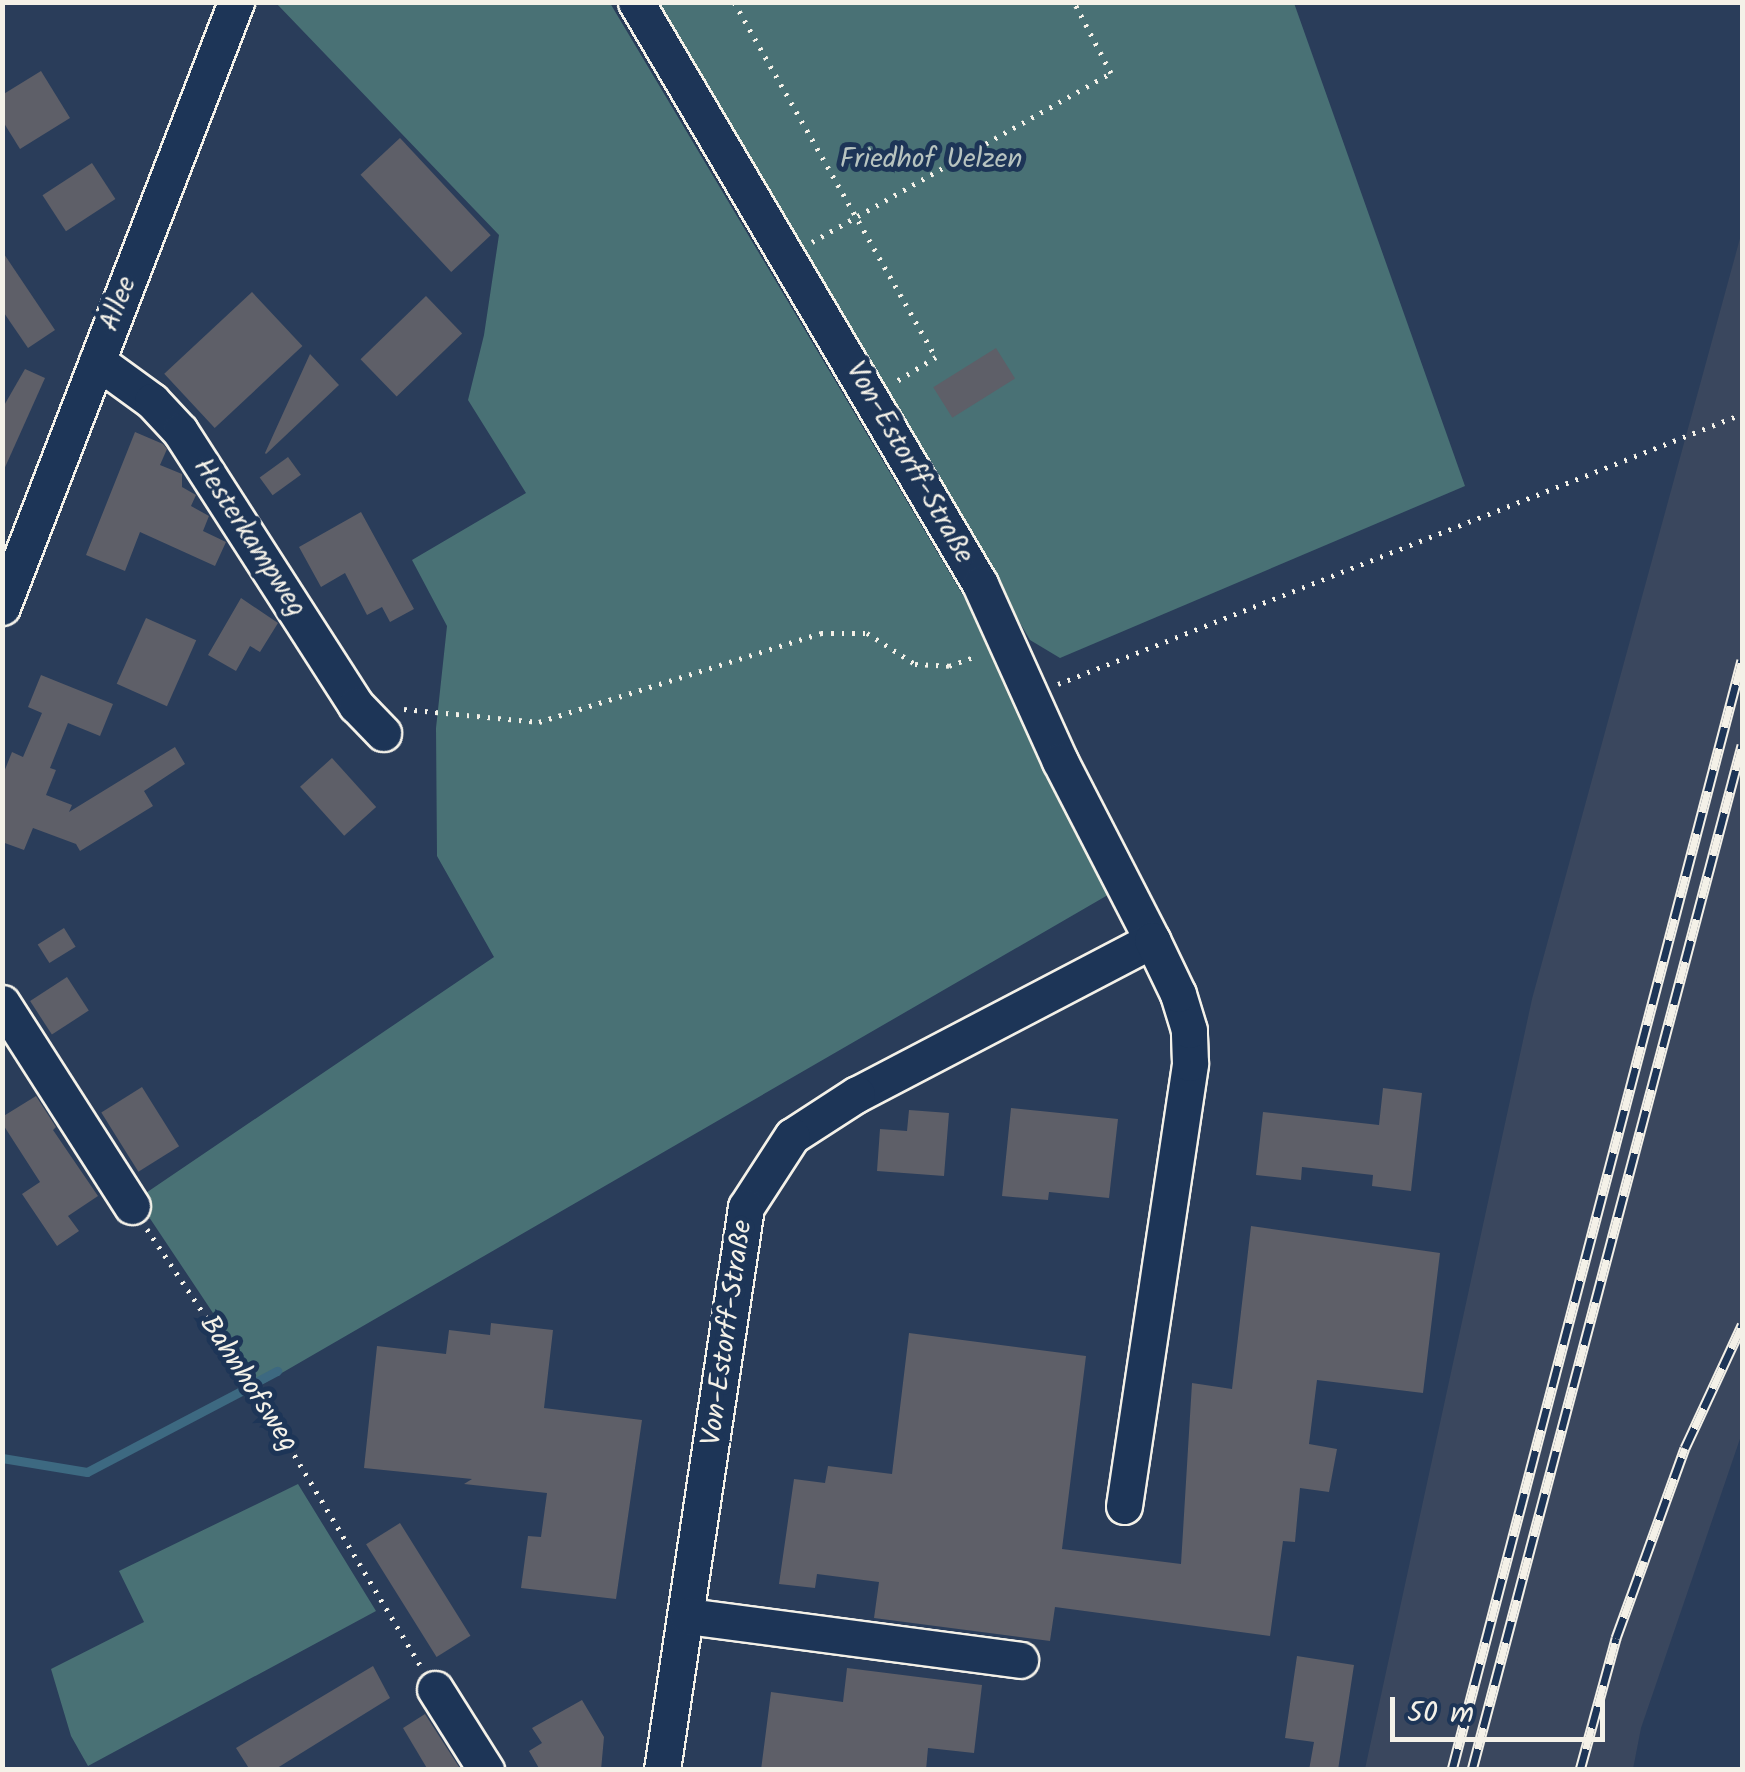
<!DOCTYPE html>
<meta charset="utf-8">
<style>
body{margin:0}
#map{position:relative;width:1745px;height:1772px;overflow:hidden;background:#2a3d5a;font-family:Kalam,sans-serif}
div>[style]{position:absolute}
.built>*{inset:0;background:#3a475e}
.green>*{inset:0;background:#497175}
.stream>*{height:9px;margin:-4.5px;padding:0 4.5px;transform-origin:4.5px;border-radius:4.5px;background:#3d6981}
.building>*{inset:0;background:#5e5f68;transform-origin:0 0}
.path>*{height:5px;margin-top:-2.5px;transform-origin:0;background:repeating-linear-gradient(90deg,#f4f1e8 0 2.5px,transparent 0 10.5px)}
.roads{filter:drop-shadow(2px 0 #f4f1e8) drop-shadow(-2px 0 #f4f1e8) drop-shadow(0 2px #f4f1e8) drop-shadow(0 -2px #f4f1e8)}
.minor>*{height:35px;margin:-17.5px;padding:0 17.5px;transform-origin:17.5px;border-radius:17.5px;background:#1d3557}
.rail>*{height:11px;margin-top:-5.5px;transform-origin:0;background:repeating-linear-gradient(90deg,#1d3557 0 22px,#f4f1e8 0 44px);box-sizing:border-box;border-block:2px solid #f4f1e8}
span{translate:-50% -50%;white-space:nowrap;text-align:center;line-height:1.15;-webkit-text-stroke:10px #1d3557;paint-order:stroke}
.park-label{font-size:28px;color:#b8c4c0}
.street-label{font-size:28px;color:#f4f1e8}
.frame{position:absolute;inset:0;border:5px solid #f4f1e8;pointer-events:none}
.scale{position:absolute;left:1390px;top:1697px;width:215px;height:45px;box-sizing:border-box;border:5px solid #f4f1e8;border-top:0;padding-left:12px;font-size:30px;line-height:35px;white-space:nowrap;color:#f4f1e8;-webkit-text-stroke:8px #1d3557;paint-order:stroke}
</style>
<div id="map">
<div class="built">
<i style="clip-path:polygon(1742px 231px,1742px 1433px,1641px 1728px,1633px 1769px,1365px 1769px,1532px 999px)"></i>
</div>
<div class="green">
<i style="clip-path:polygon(276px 3px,610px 3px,986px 634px,1113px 892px,261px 1385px,137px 1199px,494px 957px,437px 856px,436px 728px,447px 626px,412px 560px,526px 493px,468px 400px,484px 335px,499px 235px)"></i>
<i style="clip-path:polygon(660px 3px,1294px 3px,1465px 486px,1060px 658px,1030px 640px)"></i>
<i style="clip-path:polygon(298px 1484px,376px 1611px,88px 1766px,71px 1736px,51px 1669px,144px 1622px,119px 1571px)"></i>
</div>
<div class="stream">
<i style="left:256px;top:1382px;width:24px;rotate:-28deg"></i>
<i style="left:2px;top:1458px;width:86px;rotate:9.4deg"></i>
<i style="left:87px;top:1472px;width:178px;rotate:-27.7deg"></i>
</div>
<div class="building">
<i style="clip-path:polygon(41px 71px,70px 118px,20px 149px,2px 120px,2px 95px)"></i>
<i style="left:400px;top:138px;width:133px;height:54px;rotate:47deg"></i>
<i style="left:92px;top:163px;width:43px;height:59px;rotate:57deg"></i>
<i style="clip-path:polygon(2px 251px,55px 330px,28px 348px,2px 310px)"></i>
<i style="left:252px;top:292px;width:74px;height:120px;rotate:47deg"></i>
<i style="left:426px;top:296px;width:52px;height:91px;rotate:46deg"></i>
<i style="left:996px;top:348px;width:36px;height:74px;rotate:58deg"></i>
<i style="clip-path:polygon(310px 354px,339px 385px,266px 454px,265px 453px)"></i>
<i style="clip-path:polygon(25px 369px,45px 378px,2px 474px,2px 409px)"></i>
<i style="clip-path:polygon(135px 432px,163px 444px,167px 449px,160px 465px,182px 474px,182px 487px,196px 495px,191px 506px,209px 516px,203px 531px,226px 542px,215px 566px,140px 532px,125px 571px,86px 555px)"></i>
<i style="left:288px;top:457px;width:22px;height:35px;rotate:54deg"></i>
<i style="clip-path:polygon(361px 512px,414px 609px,390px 622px,382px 607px,367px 615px,345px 573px,321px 587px,299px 547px)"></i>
<i style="clip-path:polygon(241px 598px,278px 623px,260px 652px,250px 646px,236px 671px,208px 655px)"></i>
<i style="left:146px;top:618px;width:55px;height:72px;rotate:24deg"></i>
<i style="clip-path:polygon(41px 675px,113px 704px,100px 736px,68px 723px,50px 768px,56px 770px,46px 795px,72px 805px,69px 812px,175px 747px,185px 764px,144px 791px,153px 806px,80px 851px,76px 844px,33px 828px,24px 850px,2px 842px,2px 777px,12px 752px,23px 757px,42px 713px,28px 707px)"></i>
<i style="left:332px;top:758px;width:66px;height:43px;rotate:48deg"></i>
<i style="left:64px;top:928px;width:22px;height:31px;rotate:58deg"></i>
<i style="left:67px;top:977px;width:40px;height:44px;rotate:57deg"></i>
<i style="left:142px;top:1087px;width:70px;height:48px;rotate:58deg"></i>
<i style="clip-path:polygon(1383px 1088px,1422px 1093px,1411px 1191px,1372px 1186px,1373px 1175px,1302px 1167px,1301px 1180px,1256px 1175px,1263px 1112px,1379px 1125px)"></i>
<i style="clip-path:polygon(36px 1096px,56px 1127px,53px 1130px,98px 1196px,68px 1216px,79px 1231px,57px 1246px,22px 1194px,40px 1182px,2px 1123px,2px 1117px)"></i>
<i style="clip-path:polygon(1011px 1108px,1118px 1119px,1109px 1198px,1049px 1192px,1048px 1200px,1002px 1196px)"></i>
<i style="clip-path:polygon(909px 1110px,949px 1113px,944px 1176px,877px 1171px,880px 1129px,907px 1131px)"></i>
<i style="clip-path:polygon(1251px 1226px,1440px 1253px,1423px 1393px,1317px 1380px,1309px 1444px,1337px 1449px,1329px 1492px,1300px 1488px,1295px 1542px,1283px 1541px,1270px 1636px,1055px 1607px,1050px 1641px,874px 1618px,879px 1582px,817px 1574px,815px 1588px,779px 1584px,794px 1479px,825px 1483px,828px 1466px,892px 1474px,909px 1333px,1086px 1356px,1062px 1549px,1181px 1564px,1192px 1383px,1232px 1389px)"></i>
<i style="clip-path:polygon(491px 1323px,553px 1330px,544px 1408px,642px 1420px,616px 1599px,521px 1588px,528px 1536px,541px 1537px,547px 1493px,464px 1484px,472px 1479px,364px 1468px,377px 1346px,446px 1354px,449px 1330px,490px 1335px)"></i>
<i style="left:400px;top:1523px;width:133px;height:40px;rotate:58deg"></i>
<i style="clip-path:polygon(1297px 1656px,1354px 1665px,1338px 1770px,1309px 1770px,1314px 1742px,1285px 1738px)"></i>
<i style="clip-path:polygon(373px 1666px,390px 1698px,274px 1770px,250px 1770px,236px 1748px)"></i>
<i style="clip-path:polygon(847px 1668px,982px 1685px,974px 1753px,928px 1748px,926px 1770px,761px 1770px,771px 1692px,843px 1702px)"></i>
<i style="clip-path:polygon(582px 1700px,604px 1737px,601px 1770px,540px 1770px,529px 1751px,542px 1743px,532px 1728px)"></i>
<i style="clip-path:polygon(425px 1714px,461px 1770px,428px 1770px,403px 1728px)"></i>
</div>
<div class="path">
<i style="left:734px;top:2px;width:408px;rotate:60.4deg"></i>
<i style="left:936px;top:357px;width:48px;rotate:148.6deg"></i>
<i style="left:812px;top:242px;width:343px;rotate:-29.5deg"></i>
<i style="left:1111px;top:73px;width:80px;rotate:-117.5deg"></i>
<i style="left:1058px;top:684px;width:735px;rotate:-21.54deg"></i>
<i style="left:404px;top:709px;width:136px;rotate:5.5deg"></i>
<i style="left:539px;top:722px;width:296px;rotate:-17.5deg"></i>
<i style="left:821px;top:633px;width:46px"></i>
<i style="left:867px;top:633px;width:57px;rotate:32.9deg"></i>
<i style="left:915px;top:664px;width:34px;rotate:3deg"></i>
<i style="left:949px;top:666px;width:30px;rotate:-20deg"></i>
<i style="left:147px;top:1229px;width:207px;rotate:56.2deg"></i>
<i style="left:262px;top:1401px;width:308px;rotate:59.1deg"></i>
</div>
<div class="roads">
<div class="minor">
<i style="left:636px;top:2px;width:676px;rotate:59.41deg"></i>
<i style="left:980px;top:584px;width:194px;rotate:65.7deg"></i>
<i style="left:1060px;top:761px;width:201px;rotate:62.8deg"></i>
<i style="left:1152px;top:940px;width:333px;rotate:152.4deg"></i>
<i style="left:857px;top:1094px;width:77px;rotate:147.1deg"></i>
<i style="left:792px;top:1136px;width:85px;rotate:122.9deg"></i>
<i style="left:746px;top:1207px;width:569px;rotate:98.49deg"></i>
<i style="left:97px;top:361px;width:68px;rotate:36deg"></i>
<i style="left:152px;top:401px;width:41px;rotate:47deg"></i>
<i style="left:180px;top:431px;width:326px;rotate:57.3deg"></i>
<i style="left:356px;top:705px;width:39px;rotate:46deg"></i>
<i style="left:2px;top:607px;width:649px;rotate:-68.85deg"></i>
<i style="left:2px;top:1003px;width:241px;rotate:57.4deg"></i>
<i style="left:1124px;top:1506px;width:448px;rotate:-81.5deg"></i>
<i style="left:1190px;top:1063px;width:33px;rotate:-92deg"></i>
<i style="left:1189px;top:1030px;width:38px;rotate:-107deg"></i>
<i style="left:1178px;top:994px;width:60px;rotate:-115.7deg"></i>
<i style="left:687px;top:1616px;width:336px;rotate:7.5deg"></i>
<i style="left:435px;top:1689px;width:96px;rotate:57.8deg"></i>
</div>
</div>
<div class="rail">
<i style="left:1452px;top:1770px;width:1147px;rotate:-75.36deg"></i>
<i style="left:1472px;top:1770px;width:1060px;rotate:-75.24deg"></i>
<i style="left:1580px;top:1770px;width:137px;rotate:-74.7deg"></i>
<i style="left:1616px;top:1638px;width:82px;rotate:-70deg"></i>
<i style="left:1644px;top:1561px;width:120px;rotate:-70.1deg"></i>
<i style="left:1685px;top:1448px;width:136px;rotate:-65.1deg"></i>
</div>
<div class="park-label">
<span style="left:931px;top:160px">Friedhof Uelzen</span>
</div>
<div class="street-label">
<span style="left:119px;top:304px;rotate:-69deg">Allee</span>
<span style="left:909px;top:463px;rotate:60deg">Von-Estorff-Straße</span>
<span style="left:249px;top:538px;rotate:57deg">Hesterkampweg</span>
<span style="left:728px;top:1333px;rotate:-82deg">Von-Estorff-Straße</span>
<span style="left:248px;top:1384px;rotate:57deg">Bahnhofsweg</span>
</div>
<div class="frame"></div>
<div class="scale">50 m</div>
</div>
